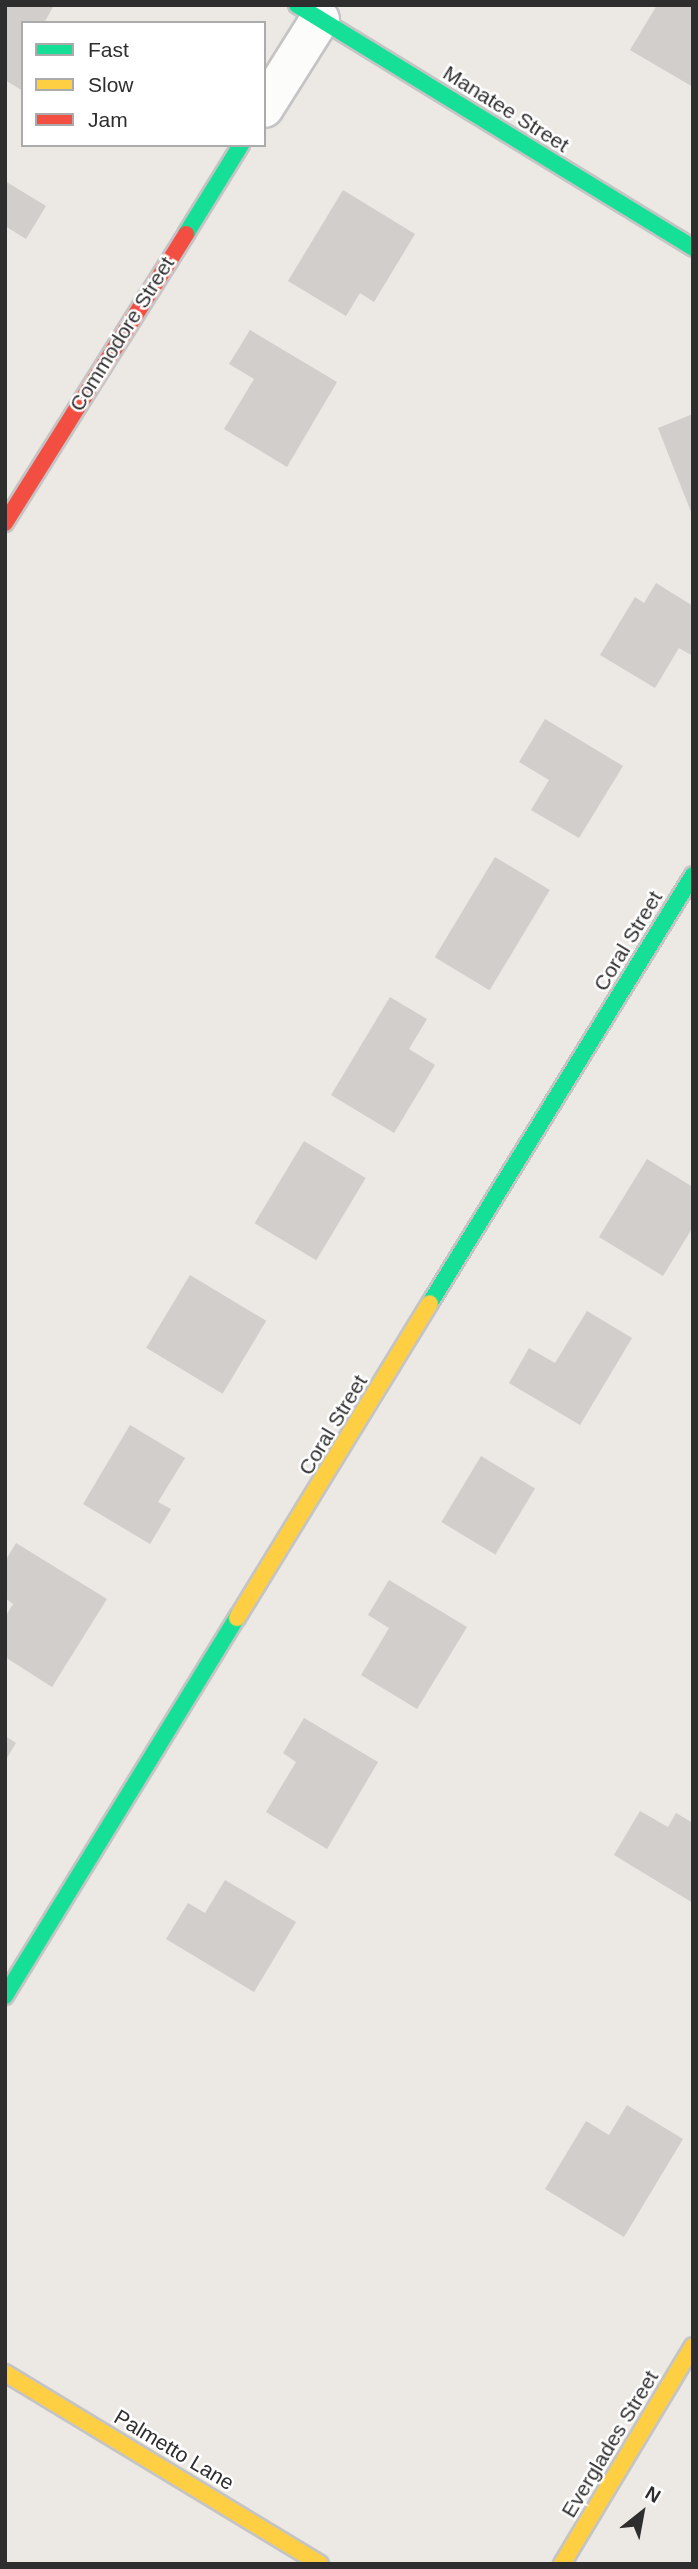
<!DOCTYPE html>
<style>
body{margin:0}
#map{position:relative;width:698px;height:2569px;overflow:hidden;background:#ece8e4;font-family:Helvetica,sans-serif}
div>[style]{position:absolute}
.building>*{inset:0;background:#d1cecb;transform-origin:0 0}
.roads{filter:drop-shadow(2px 0 #c5c4c5) drop-shadow(-2px 0 #c5c4c5) drop-shadow(0 2px #c5c4c5) drop-shadow(0 -2px #c5c4c5)}
.street>*{height:38px;margin:-19px;padding:0 19px;transform-origin:19px;border-radius:19px;background:#fcfcfb}
.fast>*{height:16px;margin:-8px;padding:0 8px;transform-origin:8px;border-radius:8px;background:#16e098}
.slow>*{height:16px;margin:-8px;padding:0 8px;transform-origin:8px;border-radius:8px;background:#ffcf43}
.jam>*{height:16px;margin:-8px;padding:0 8px;transform-origin:8px;border-radius:8px;background:#f24e42}
span{translate:-50% -50%;white-space:nowrap;text-align:center;line-height:1.15;-webkit-text-stroke:5px #fff;paint-order:stroke}
.street-label{font-size:21px;color:#2e2e2e}
.frame{position:absolute;inset:0;border:7px solid #2e2e2e;pointer-events:none}
.legend{position:absolute;left:21px;top:21px;width:245px;height:126px;box-sizing:border-box;background:#fff;border:2px solid #ababab;margin:0;padding:9px 12px;list-style:none;font-size:21px;color:#2e2e2e}
.legend li{display:flex;align-items:center;gap:14px;height:35px}
.legend b{width:35px;border:2px solid #ababab}
.north{position:absolute;left:607px;top:2478px;width:70px;height:70px;-webkit-text-stroke:5px #fff;paint-order:stroke;rotate:31deg;font-size:19px;font-weight:700;line-height:28px;text-align:center;color:#2e2e2e}
.north::after{content:'';display:block;margin:auto;width:24px;height:32px;background:#2e2e2e;clip-path:polygon(50% 0,100% 100%,50% 72%,0 100%)}
</style>
<div id="map">
<div class="building">
<i style="clip-path:polygon(5px 5px,53px 7px,44px 23px,23px 23px,23px 91px,5px 80px)"></i>
<i style="clip-path:polygon(657px 5px,693px 5px,693px 87px,630px 50px)"></i>
<i style="clip-path:polygon(5px 181px,46px 206px,26px 239px,5px 226px)"></i>
<i style="clip-path:polygon(343px 190px,415px 234px,374px 302px,360px 293px,346px 316px,288px 281px)"></i>
<i style="clip-path:polygon(250px 330px,337px 382px,287px 467px,224px 429px,254px 379px,229px 364px)"></i>
<i style="clip-path:polygon(693px 414px,693px 517px,658px 428px)"></i>
<i style="clip-path:polygon(656px 583px,693px 606px,693px 656px,679px 648px,655px 688px,600px 655px,635px 597px,644px 603px)"></i>
<i style="clip-path:polygon(545px 719px,623px 766px,579px 838px,531px 810px,549px 780px,519px 762px)"></i>
<i style="left:495px;top:857px;width:64px;height:117px;rotate:31deg"></i>
<i style="clip-path:polygon(390px 997px,427px 1019px,409px 1049px,435px 1065px,394px 1133px,331px 1095px)"></i>
<i style="left:304px;top:1141px;width:72px;height:96px;rotate:31deg"></i>
<i style="clip-path:polygon(647px 1159px,693px 1187px,693px 1227px,663px 1276px,599px 1237px)"></i>
<i style="left:190px;top:1275px;width:89px;height:85px;rotate:31deg"></i>
<i style="clip-path:polygon(587px 1311px,632px 1338px,580px 1425px,509px 1383px,529px 1348px,555px 1363px)"></i>
<i style="clip-path:polygon(130px 1425px,185px 1458px,158px 1502px,171px 1509px,150px 1544px,83px 1504px)"></i>
<i style="left:481px;top:1456px;width:63px;height:77px;rotate:31deg"></i>
<i style="clip-path:polygon(16px 1543px,107px 1599px,52px 1687px,5px 1657px,5px 1617px,13px 1604px,5px 1598px,5px 1561px)"></i>
<i style="clip-path:polygon(389px 1580px,467px 1627px,417px 1709px,361px 1675px,389px 1628px,368px 1615px)"></i>
<i style="clip-path:polygon(304px 1718px,378px 1762px,327px 1849px,266px 1812px,296px 1762px,283px 1753px)"></i>
<i style="clip-path:polygon(5px 1736px,16px 1743px,5px 1761px)"></i>
<i style="clip-path:polygon(640px 1811px,668px 1827px,676px 1813px,693px 1823px,693px 1903px,614px 1855px)"></i>
<i style="clip-path:polygon(225px 1880px,296px 1922px,254px 1992px,166px 1939px,188px 1903px,205px 1913px)"></i>
<i style="clip-path:polygon(627px 2105px,683px 2139px,624px 2237px,545px 2189px,586px 2121px,609px 2135px)"></i>
</div>
<div class="roads">
<div class="street">
<i style="left:264px;top:108px;width:105px;rotate:-57.8deg"></i>
</div>
<div class="fast">
<i style="left:297px;top:5px;width:465px;rotate:31.5deg"></i>
<i style="left:186px;top:234px;width:105px;rotate:-58.3deg"></i>
<i style="left:430px;top:1303px;width:502px;rotate:-58.43deg"></i>
<i style="left:5px;top:1996px;width:444px;rotate:-58.5deg"></i>
</div>
<div class="slow">
<i style="left:237px;top:1618px;width:369px;rotate:-58.5deg"></i>
<i style="left:5px;top:2373px;width:368px;rotate:31.2deg"></i>
<i style="left:562px;top:2564px;width:254px;rotate:-59deg"></i>
</div>
<div class="jam">
<i style="left:5px;top:523px;width:341px;rotate:-57.9deg"></i>
</div>
</div>
<div class="street-label">
<span style="left:506px;top:109px;rotate:32deg">Manatee Street</span>
<span style="left:122px;top:334px;rotate:-58deg">Commodore Street</span>
<span style="left:628px;top:941px;rotate:-59deg">Coral Street</span>
<span style="left:333px;top:1425px;rotate:-59deg">Coral Street</span>
<span style="left:610px;top:2444px;rotate:-59deg">Everglades Street</span>
<span style="left:174px;top:2450px;rotate:31deg">Palmetto Lane</span>
</div>
<div class="frame"></div>
<ul class="legend">
<li><b style="height:9px;background:#16e098"></b>Fast</li>
<li><b style="height:9px;background:#ffcf43"></b>Slow</li>
<li><b style="height:9px;background:#f24e42"></b>Jam</li>
</ul>
<div class="north">N</div>
</div>
